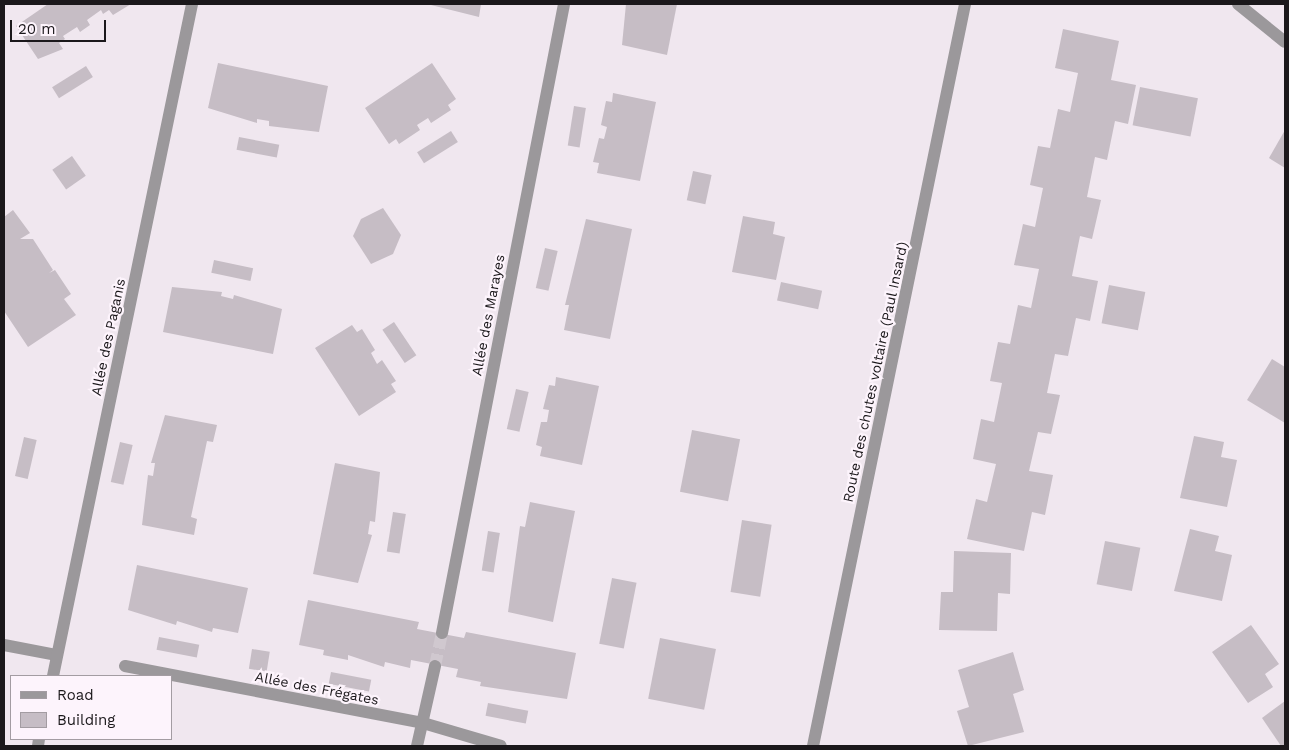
<!DOCTYPE html>
<meta charset="utf-8">
<style>
body{margin:0}
#map{position:relative;width:1289px;height:750px;overflow:hidden;background:#f0e7ef;font-family:"Work Sans",sans-serif}
div>[style]{position:absolute}
.building>*{inset:0;background:#c6bdc5;transform-origin:0 0}
.street-tunnel>*{height:12px;margin-top:-6px;transform-origin:0;background:repeating-linear-gradient(90deg,#d0c8cf 0 12px,transparent 0 18px)}
.street>*{height:12px;margin:-6px;padding:0 6px;transform-origin:6px;border-radius:6px;background:#9b989b}
span{translate:-50% -50%;white-space:nowrap;text-align:center;line-height:1.15;-webkit-text-stroke:4.5px #fdf4fc;paint-order:stroke}
.street-label{font-size:14px;color:#1b181b}
.frame{position:absolute;inset:0;border:5px solid #1b181b;pointer-events:none}
.legend{position:absolute;left:10px;top:675px;width:162px;height:65px;box-sizing:border-box;background:#fdf4fc;border:1px solid #a39ca2;margin:0;padding:6px 9px;list-style:none;font-size:15px;color:#1b181b}
.legend li{display:flex;align-items:center;gap:10px;height:25px}
.legend b{width:25px;border:1px solid #a39ca2}
.scale{position:absolute;left:10px;top:20px;width:96px;height:22px;box-sizing:border-box;border:2px solid #1b181b;border-top:0;padding-left:6px;font-size:15px;line-height:18px;white-space:nowrap;color:#1b181b;-webkit-text-stroke:4px #fdf4fc;paint-order:stroke}
</style>
<div id="map">
<div class="building">
<i style="clip-path:polygon(48px 4px,131px 4px,113px 15px,109px 10px,103px 14px,101px 10px,87px 20px,90px 25px,80px 32px,77px 27px,63px 36px,65px 39px,59px 43px,63px 49px,38px 59px,16px 26px)"></i>
<i style="clip-path:polygon(427px 4px,481px 4px,479px 17px)"></i>
<i style="clip-path:polygon(626px 4px,677px 4px,667px 55px,622px 45px)"></i>
<i style="clip-path:polygon(1063px 29px,1119px 41px,1111px 80px,1136px 85px,1128px 124px,1115px 121px,1107px 160px,1095px 157px,1087px 197px,1101px 200px,1092px 239px,1080px 236px,1072px 276px,1098px 281px,1090px 321px,1076px 318px,1068px 356px,1055px 354px,1047px 393px,1060px 395px,1051px 434px,1038px 432px,1029px 471px,1053px 475px,1045px 515px,1032px 512px,1024px 551px,967px 539px,976px 499px,987px 502px,996px 464px,973px 459px,981px 419px,994px 422px,1002px 383px,990px 381px,998px 342px,1010px 344px,1018px 305px,1031px 308px,1039px 269px,1014px 265px,1023px 224px,1035px 227px,1043px 188px,1030px 185px,1038px 146px,1050px 148px,1058px 109px,1070px 112px,1078px 73px,1055px 68px)"></i>
<i style="clip-path:polygon(218px 63px,328px 86px,319px 132px,269px 126px,269px 121px,257px 119px,257px 123px,208px 108px)"></i>
<i style="clip-path:polygon(432px 63px,456px 99px,448px 105px,451px 110px,431px 123px,428px 118px,417px 125px,420px 130px,399px 144px,396px 139px,389px 144px,365px 108px)"></i>
<i style="left:86px;top:66px;width:13px;height:40px;rotate:58deg"></i>
<i style="left:1140px;top:87px;width:59px;height:39px;rotate:11deg"></i>
<i style="clip-path:polygon(613px 93px,656px 102px,640px 181px,597px 173px,599px 163px,593px 162px,599px 138px,604px 139px,607px 127px,601px 125px,606px 101px,612px 102px)"></i>
<i style="left:574px;top:106px;width:12px;height:40px;rotate:9deg"></i>
<i style="clip-path:polygon(1285px 130px,1285px 168px,1269px 158px)"></i>
<i style="left:451px;top:131px;width:13px;height:40px;rotate:58deg"></i>
<i style="left:239px;top:137px;width:41px;height:13px;rotate:11deg"></i>
<i style="left:72px;top:156px;width:24px;height:24px;rotate:55deg"></i>
<i style="left:693px;top:171px;width:19px;height:30px;rotate:12deg"></i>
<i style="clip-path:polygon(383px 208px,401px 235px,393px 254px,371px 264px,353px 236px,361px 219px)"></i>
<i style="clip-path:polygon(13px 210px,30px 233px,20px 239px,33px 239px,53px 270px,49px 273px,55px 270px,71px 294px,64px 299px,76px 315px,28px 347px,4px 311px,4px 217px)"></i>
<i style="clip-path:polygon(743px 216px,775px 222px,773px 234px,785px 237px,776px 280px,732px 272px)"></i>
<i style="clip-path:polygon(586px 219px,632px 229px,610px 339px,564px 330px,569px 305px,565px 305px)"></i>
<i style="left:545px;top:248px;width:13px;height:41px;rotate:13deg"></i>
<i style="left:214px;top:260px;width:40px;height:13px;rotate:12deg"></i>
<i style="left:781px;top:282px;width:42px;height:19px;rotate:12deg"></i>
<i style="left:1109px;top:285px;width:37px;height:39px;rotate:11deg"></i>
<i style="clip-path:polygon(172px 287px,222px 292px,221px 296px,233px 299px,234px 295px,282px 309px,273px 354px,163px 332px)"></i>
<i style="left:394px;top:322px;width:40px;height:14px;rotate:56deg"></i>
<i style="clip-path:polygon(352px 325px,357px 332px,362px 329px,375px 350px,371px 353px,377px 364px,382px 360px,396px 381px,391px 384px,396px 392px,359px 416px,315px 348px)"></i>
<i style="clip-path:polygon(1272px 359px,1285px 367px,1285px 423px,1247px 400px)"></i>
<i style="clip-path:polygon(556px 377px,599px 386px,582px 465px,540px 456px,542px 447px,536px 445px,541px 422px,547px 422px,549px 410px,543px 409px,549px 385px,555px 386px)"></i>
<i style="left:516px;top:389px;width:13px;height:41px;rotate:13deg"></i>
<i style="clip-path:polygon(165px 415px,217px 425px,213px 442px,207px 441px,191px 517px,197px 519px,194px 535px,142px 525px,148px 475px,153px 476px,155px 463px,151px 463px)"></i>
<i style="left:692px;top:430px;width:49px;height:63px;rotate:11deg"></i>
<i style="clip-path:polygon(1194px 436px,1224px 442px,1221px 457px,1237px 460px,1227px 507px,1180px 498px)"></i>
<i style="left:24px;top:437px;width:13px;height:40px;rotate:13deg"></i>
<i style="left:120px;top:442px;width:13px;height:41px;rotate:13deg"></i>
<i style="clip-path:polygon(335px 463px,380px 472px,375px 522px,370px 521px,368px 534px,372px 535px,358px 583px,313px 574px)"></i>
<i style="clip-path:polygon(530px 502px,575px 511px,553px 622px,508px 612px,520px 526px,525px 527px)"></i>
<i style="left:393px;top:512px;width:13px;height:40px;rotate:9deg"></i>
<i style="left:742px;top:520px;width:30px;height:73px;rotate:9deg"></i>
<i style="clip-path:polygon(1190px 529px,1219px 536px,1215px 551px,1232px 555px,1222px 601px,1174px 591px)"></i>
<i style="left:488px;top:531px;width:12px;height:40px;rotate:9deg"></i>
<i style="left:1105px;top:541px;width:36px;height:44px;rotate:11deg"></i>
<i style="clip-path:polygon(954px 551px,1011px 553px,1010px 594px,998px 593px,997px 631px,939px 630px,941px 592px,953px 592px)"></i>
<i style="clip-path:polygon(137px 565px,248px 588px,238px 633px,213px 628px,212px 632px,177px 621px,176px 625px,128px 610px)"></i>
<i style="left:612px;top:578px;width:25px;height:67px;rotate:11deg"></i>
<i style="clip-path:polygon(308px 600px,419px 622px,417px 629px,464px 638px,466px 632px,576px 653px,567px 699px,480px 686px,481px 682px,456px 677px,458px 669px,411px 660px,410px 668px,385px 662px,384px 667px,348px 655px,348px 660px,323px 655px,324px 650px,299px 645px)"></i>
<i style="clip-path:polygon(1251px 625px,1279px 664px,1265px 674px,1273px 687px,1248px 703px,1212px 652px)"></i>
<i style="left:159px;top:637px;width:41px;height:13px;rotate:11deg"></i>
<i style="left:660px;top:638px;width:57px;height:62px;rotate:11deg"></i>
<i style="left:252px;top:649px;width:18px;height:20px;rotate:9deg"></i>
<i style="clip-path:polygon(1013px 652px,1024px 690px,1013px 694px,1024px 732px,968px 746px,957px 711px,969px 707px,958px 670px)"></i>
<i style="left:331px;top:672px;width:41px;height:12px;rotate:11deg"></i>
<i style="clip-path:polygon(1285px 701px,1285px 746px,1281px 746px,1262px 718px)"></i>
<i style="left:488px;top:703px;width:41px;height:13px;rotate:11deg"></i>
</div>
<div class="street-tunnel">
<i style="left:435px;top:666px;width:34px;rotate:-78deg"></i>
</div>
<div class="street">
<i style="left:1238px;top:4px;width:60px;rotate:39deg"></i>
<i style="left:442px;top:633px;width:641px;rotate:-79.02deg"></i>
<i style="left:4px;top:645px;width:54px;rotate:10.7deg"></i>
<i style="left:125px;top:666px;width:303px;rotate:10.8deg"></i>
<i style="left:423px;top:723px;width:81px;rotate:16.4deg"></i>
<i style="left:53px;top:676px;width:686px;rotate:-78.31deg"></i>
<i style="left:38px;top:746px;width:7px;rotate:-82deg"></i>
<i style="left:417px;top:746px;width:82px;rotate:-77.3deg"></i>
<i style="left:813px;top:746px;width:757px;rotate:-78.42deg"></i>
</div>
<div class="street-label">
<span style="left:488px;top:315px;rotate:-79deg">Allée des Marayes</span>
<span style="left:108px;top:337px;rotate:-78deg">Allée des Paganis</span>
<span style="left:875px;top:372px;rotate:-78deg">Route des chutes voltaire (Paul Insard)</span>
<span style="left:317px;top:688px;rotate:11deg">Allée des Frégates</span>
</div>
<div class="frame"></div>
<ul class="legend">
<li><b style="height:6px;background:#9b989b"></b>Road</li>
<li><b style="height:14px;background:#c6bdc5"></b>Building</li>
</ul>
<div class="scale">20 m</div>
</div>
